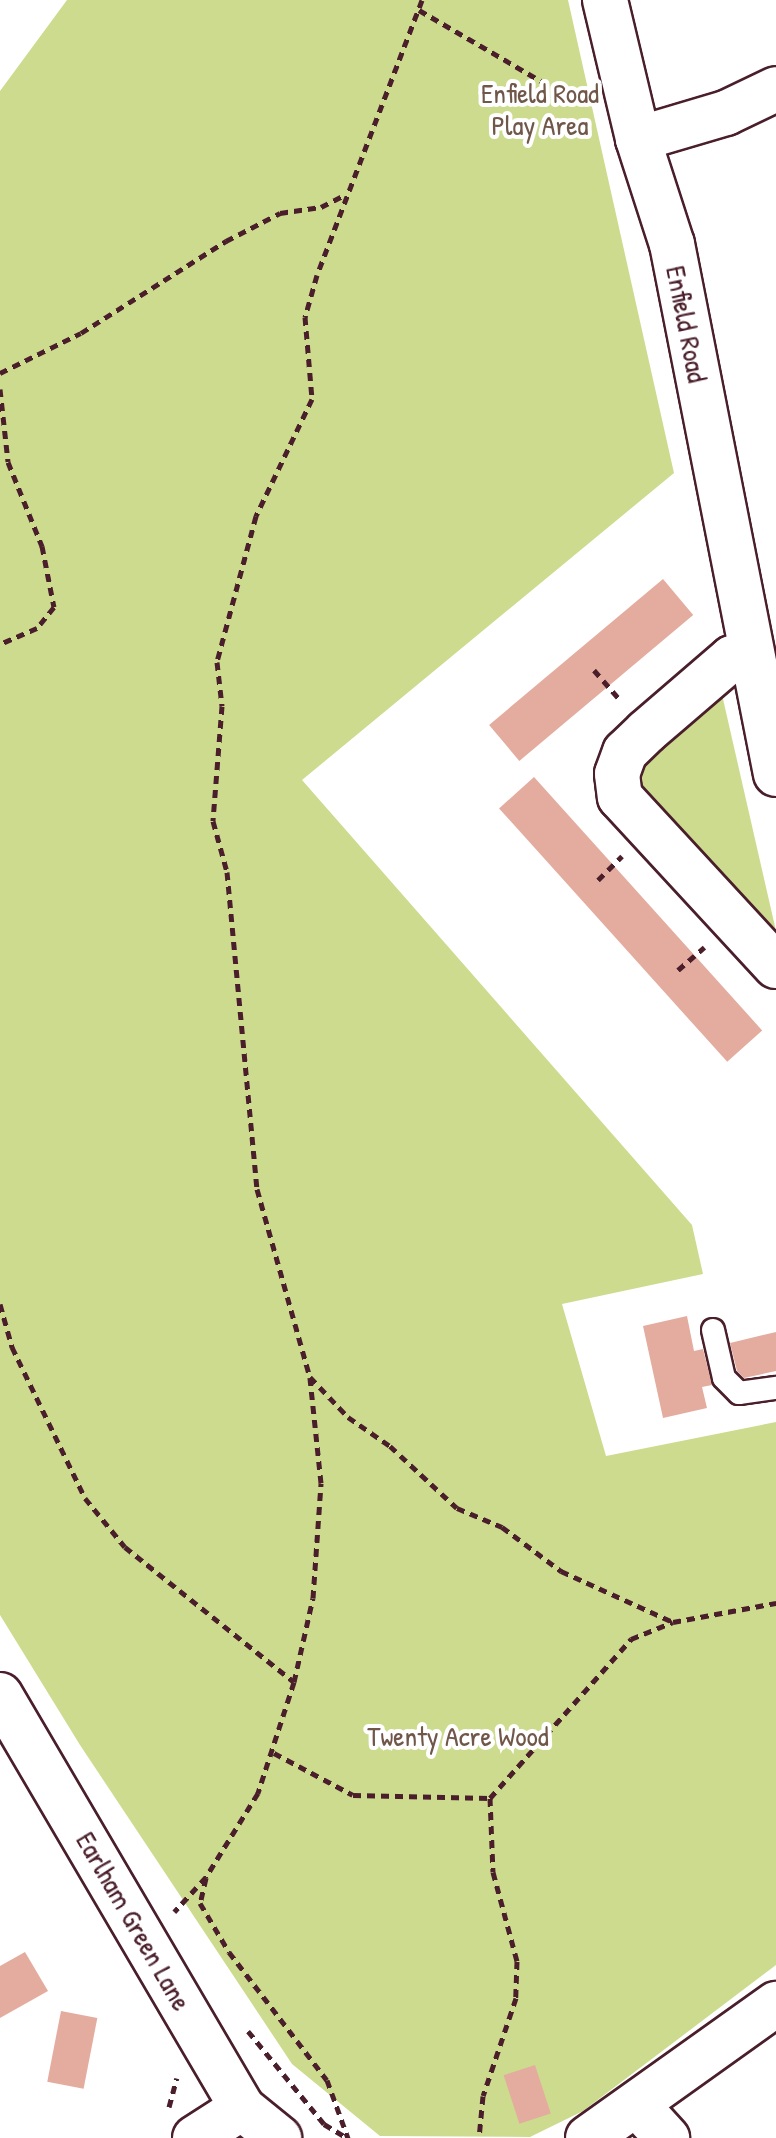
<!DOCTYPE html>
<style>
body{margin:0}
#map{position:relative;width:776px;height:2138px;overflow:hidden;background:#fff;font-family:"Patrick Hand",sans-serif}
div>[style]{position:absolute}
.green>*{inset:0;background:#cddb8e}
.building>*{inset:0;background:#e4ac9e;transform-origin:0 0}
.path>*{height:5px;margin-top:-2.5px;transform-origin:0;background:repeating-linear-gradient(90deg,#4a1f2b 0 8px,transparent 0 14px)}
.roads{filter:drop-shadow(2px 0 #4a1f2b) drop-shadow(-2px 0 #4a1f2b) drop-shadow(0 2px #4a1f2b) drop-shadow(0 -2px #4a1f2b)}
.lane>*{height:22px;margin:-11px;padding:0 11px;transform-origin:11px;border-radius:11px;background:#fff}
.street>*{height:44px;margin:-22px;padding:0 22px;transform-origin:22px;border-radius:22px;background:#fff}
.secondary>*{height:44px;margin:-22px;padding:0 22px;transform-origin:22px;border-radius:22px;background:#fff}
span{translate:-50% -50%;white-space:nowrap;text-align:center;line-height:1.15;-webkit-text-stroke:8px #fff;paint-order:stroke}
.park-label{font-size:28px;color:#715749}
.street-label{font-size:28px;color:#4a1f2b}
</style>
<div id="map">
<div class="green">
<i style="clip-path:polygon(67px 0,568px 0,674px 473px,302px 780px,692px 1225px,703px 1274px,562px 1304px,606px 1456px,776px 1422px,776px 1965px,583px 2111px,530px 2137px,380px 2136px,292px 2064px,80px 1745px,0 1615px,0 91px)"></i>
<i style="clip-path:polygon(711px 697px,723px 699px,776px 931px,766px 934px,639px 802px,638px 759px)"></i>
</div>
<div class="building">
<i style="left:663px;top:579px;width:47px;height:227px;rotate:50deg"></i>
<i style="left:534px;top:777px;width:341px;height:47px;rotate:48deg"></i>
<i style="clip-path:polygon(687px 1316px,694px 1351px,703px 1349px,712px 1385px,702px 1387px,707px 1408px,663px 1418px,643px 1326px)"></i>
<i style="clip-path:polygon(776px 1332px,776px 1371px,744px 1378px,737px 1371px,730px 1343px)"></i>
<i style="clip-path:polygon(25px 1952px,48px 1991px,0 2018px,0 1966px)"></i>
<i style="left:61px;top:2011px;width:37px;height:72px;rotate:11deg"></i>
<i style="left:535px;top:2065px;width:51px;height:33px;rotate:72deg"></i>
</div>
<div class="path">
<i style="left:422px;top:0;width:294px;rotate:110.9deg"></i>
<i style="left:317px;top:275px;width:44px;rotate:105.9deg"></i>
<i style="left:305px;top:317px;width:82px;rotate:85.1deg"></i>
<i style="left:312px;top:399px;width:130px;rotate:115.6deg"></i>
<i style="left:256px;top:516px;width:151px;rotate:105deg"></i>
<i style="left:217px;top:662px;width:44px;rotate:83.5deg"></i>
<i style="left:222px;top:706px;width:115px;rotate:94.5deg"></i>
<i style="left:213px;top:821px;width:53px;rotate:74.6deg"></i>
<i style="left:227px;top:872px;width:318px;rotate:84.6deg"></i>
<i style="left:257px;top:1189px;width:195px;rotate:74.3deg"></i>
<i style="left:310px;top:1377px;width:55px;rotate:46.5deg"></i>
<i style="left:348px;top:1417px;width:51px;rotate:34.6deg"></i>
<i style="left:390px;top:1446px;width:91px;rotate:42.8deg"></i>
<i style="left:457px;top:1508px;width:49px;rotate:22.9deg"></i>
<i style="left:502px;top:1527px;width:74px;rotate:36.7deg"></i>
<i style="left:561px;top:1571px;width:123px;rotate:24.5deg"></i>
<i style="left:419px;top:10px;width:163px;rotate:30.2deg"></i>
<i style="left:560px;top:92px;width:27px;rotate:10deg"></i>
<i style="left:0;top:373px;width:90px;rotate:-26.3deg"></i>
<i style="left:81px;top:333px;width:172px;rotate:-32.4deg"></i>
<i style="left:226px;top:241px;width:61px;rotate:-27.4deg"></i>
<i style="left:280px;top:213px;width:41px;rotate:-8.3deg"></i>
<i style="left:321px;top:207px;width:27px;rotate:-27deg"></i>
<i style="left:0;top:389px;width:73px;rotate:83.7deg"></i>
<i style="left:8px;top:462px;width:91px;rotate:68deg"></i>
<i style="left:42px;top:546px;width:62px;rotate:78.9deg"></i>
<i style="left:54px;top:607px;width:27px;rotate:129deg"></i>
<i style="left:37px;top:628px;width:40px;rotate:156.6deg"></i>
<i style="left:594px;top:670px;width:40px;rotate:49deg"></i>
<i style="left:598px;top:880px;width:34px;rotate:-45deg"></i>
<i style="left:678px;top:970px;width:35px;rotate:-41deg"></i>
<i style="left:0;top:1304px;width:45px;rotate:74.4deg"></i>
<i style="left:12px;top:1347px;width:168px;rotate:64.2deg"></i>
<i style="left:85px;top:1498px;width:63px;rotate:50.8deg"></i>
<i style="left:125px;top:1547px;width:216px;rotate:38.6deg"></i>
<i style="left:294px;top:1682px;width:117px;rotate:108deg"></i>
<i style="left:258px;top:1793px;width:99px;rotate:121.8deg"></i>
<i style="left:206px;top:1877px;width:47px;rotate:132.4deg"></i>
<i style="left:294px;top:1682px;width:86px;rotate:-77.3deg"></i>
<i style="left:313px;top:1598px;width:115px;rotate:-86deg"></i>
<i style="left:321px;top:1483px;width:106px;rotate:-96deg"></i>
<i style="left:274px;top:1753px;width:89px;rotate:28deg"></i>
<i style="left:353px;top:1795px;width:137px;rotate:1.3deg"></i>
<i style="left:490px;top:1798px;width:74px;rotate:87.7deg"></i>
<i style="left:493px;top:1872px;width:92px;rotate:74.9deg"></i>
<i style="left:517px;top:1961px;width:37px;rotate:92deg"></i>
<i style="left:516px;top:1998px;width:103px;rotate:108.6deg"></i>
<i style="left:483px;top:2096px;width:42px;rotate:95.4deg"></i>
<i style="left:490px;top:1798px;width:213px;rotate:-48.4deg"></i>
<i style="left:631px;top:1639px;width:45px;rotate:-22deg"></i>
<i style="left:673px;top:1622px;width:105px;rotate:-10.5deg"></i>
<i style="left:206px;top:1878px;width:26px;rotate:103deg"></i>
<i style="left:200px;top:1903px;width:57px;rotate:59.4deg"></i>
<i style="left:229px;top:1952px;width:161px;rotate:52.6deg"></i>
<i style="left:327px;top:2080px;width:62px;rotate:70.1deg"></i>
<i style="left:248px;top:2031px;width:120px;rotate:50.7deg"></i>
<i style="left:324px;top:2124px;width:27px;rotate:31deg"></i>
<i style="left:169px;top:2107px;width:30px;rotate:-75deg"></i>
</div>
<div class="roads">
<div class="lane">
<i style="left:713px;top:1330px;width:49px;rotate:77.1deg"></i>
<i style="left:724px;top:1378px;width:21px;rotate:45deg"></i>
<i style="left:739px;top:1393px;width:37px;rotate:-8deg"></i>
</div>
<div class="street">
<i style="left:605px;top:0;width:143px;rotate:76.6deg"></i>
<i style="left:638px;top:139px;width:110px;rotate:72.1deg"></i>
<i style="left:672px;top:244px;width:540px;rotate:78.9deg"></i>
<i style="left:638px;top:139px;width:92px;rotate:-16.5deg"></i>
<i style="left:726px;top:113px;width:55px;rotate:-25.6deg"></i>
<i style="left:750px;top:653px;width:19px;rotate:164deg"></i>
<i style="left:732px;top:658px;width:113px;rotate:139.3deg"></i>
<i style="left:646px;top:732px;width:29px;rotate:136deg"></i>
<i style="left:625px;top:752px;width:23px;rotate:110deg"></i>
<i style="left:617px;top:774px;width:23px;rotate:83deg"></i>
<i style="left:620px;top:797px;width:230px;rotate:47.3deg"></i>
<i style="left:637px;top:2105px;width:45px;rotate:47.7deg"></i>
<i style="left:195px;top:2138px;width:56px;rotate:-32.6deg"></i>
<i style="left:588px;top:2138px;width:231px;rotate:-35.5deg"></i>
</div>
<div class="secondary">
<i style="left:0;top:1695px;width:479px;rotate:59.6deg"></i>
<i style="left:242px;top:2108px;width:48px;rotate:39deg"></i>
</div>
</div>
<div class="park-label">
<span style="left:540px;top:109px">Enfield Road<br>Play Area</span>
<span style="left:458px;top:1736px">Twenty Acre Wood</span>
</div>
<div class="street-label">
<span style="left:687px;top:324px;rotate:79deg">Enfield Road</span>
<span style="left:134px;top:1921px;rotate:60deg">Earlham Green Lane</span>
</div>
</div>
